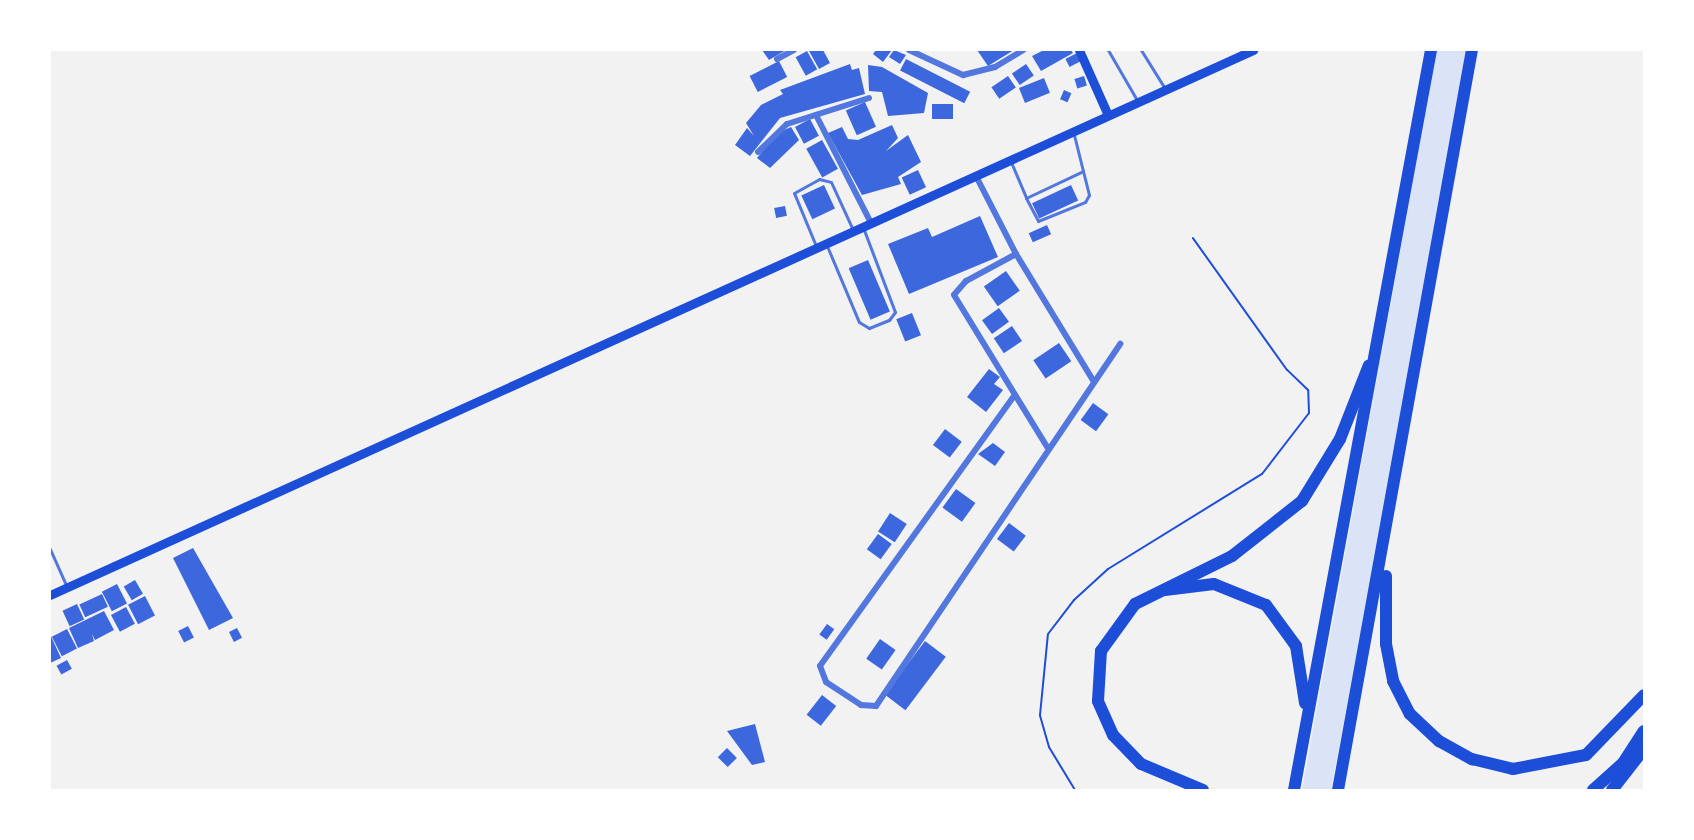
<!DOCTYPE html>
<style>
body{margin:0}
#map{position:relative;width:1694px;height:840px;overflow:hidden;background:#f2f2f2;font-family:Quicksand,sans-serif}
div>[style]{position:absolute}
.green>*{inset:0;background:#dbe4f7}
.building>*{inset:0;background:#3d67dc;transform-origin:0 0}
.path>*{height:2px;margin:-1px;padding:0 1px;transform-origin:1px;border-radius:1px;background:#1d4ed8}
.service>*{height:3px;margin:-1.5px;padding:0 1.5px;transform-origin:1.5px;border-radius:1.5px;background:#5277de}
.minor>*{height:6px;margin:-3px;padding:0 3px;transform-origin:3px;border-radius:3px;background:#5277de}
.secondary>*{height:9px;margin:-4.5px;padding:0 4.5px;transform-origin:4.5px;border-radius:4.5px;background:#1d4ed8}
.motorway>*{height:12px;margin:-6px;padding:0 6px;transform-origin:6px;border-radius:6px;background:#1d4ed8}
span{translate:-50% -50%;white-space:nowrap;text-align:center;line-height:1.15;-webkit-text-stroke:4.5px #fff;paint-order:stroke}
.frame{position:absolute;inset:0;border:51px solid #fff;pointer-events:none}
</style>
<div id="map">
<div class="green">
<i style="clip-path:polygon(1437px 50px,1466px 50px,1424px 294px,1331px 790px,1302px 790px)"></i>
</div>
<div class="building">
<i style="clip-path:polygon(762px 50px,786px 50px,769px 60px)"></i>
<i style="clip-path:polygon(823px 50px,830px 63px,819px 69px,809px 51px)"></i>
<i style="clip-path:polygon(876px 50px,892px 50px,883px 62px,873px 54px)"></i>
<i style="clip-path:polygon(894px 50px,906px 55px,900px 64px,889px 57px)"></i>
<i style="clip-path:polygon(977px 50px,1014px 50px,988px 66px)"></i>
<i style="clip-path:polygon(1044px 50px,1071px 50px,1073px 53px,1041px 71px,1032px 56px)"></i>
<i style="left:807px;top:51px;width:21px;height:13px;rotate:61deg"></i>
<i style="left:1077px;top:53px;width:9px;height:13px;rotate:63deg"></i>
<i style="left:906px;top:59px;width:72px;height:13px;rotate:27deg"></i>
<i style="left:779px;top:61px;width:18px;height:33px;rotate:63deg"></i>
<i style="clip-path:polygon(850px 64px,852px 70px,859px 68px,865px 94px,780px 118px,750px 156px,735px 145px,747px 128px,754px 136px,746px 123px,761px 105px,783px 94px,780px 90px)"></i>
<i style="left:1026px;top:64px;width:14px;height:17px;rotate:56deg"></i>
<i style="clip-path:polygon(868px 65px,882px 67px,928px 93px,924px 113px,888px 116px,882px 92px,869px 91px)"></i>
<i style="left:1008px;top:76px;width:14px;height:20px;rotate:56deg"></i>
<i style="left:1084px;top:76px;width:10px;height:10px;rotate:73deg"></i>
<i style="left:1044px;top:78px;width:16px;height:27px;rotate:68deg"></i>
<i style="left:1064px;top:90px;width:8px;height:10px;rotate:23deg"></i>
<i style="left:865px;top:102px;width:27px;height:21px;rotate:66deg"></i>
<i style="left:932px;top:104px;width:21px;height:15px"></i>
<i style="left:810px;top:119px;width:19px;height:17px;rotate:62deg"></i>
<i style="clip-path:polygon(892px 125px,898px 138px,886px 151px,908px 135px,921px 162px,898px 177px,901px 184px,862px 195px,828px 133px,842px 127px,848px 139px,858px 140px)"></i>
<i style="clip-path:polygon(791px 127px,799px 140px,770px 168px,757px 158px,778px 133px)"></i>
<i style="left:822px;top:140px;width:33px;height:18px;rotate:61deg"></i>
<i style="left:918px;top:170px;width:19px;height:18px;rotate:65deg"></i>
<i style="left:824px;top:185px;width:26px;height:25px;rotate:65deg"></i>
<i style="left:1071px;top:185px;width:17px;height:43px;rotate:65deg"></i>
<i style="left:785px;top:206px;width:10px;height:11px;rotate:79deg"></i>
<i style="clip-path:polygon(980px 216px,998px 257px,909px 294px,888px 244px,928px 228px,932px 237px)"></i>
<i style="left:1047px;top:225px;width:10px;height:20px;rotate:66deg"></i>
<i style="left:868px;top:260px;width:56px;height:21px;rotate:67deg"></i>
<i style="left:1006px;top:271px;width:24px;height:27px;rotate:55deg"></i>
<i style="left:999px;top:308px;width:17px;height:21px;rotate:54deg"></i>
<i style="left:912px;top:313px;width:24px;height:17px;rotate:68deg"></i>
<i style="left:1012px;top:326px;width:18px;height:22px;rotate:56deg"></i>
<i style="left:1059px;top:343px;width:22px;height:31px;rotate:56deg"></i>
<i style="clip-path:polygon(989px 369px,1000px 377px,994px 384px,1003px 390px,986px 412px,967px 397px)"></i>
<i style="left:1093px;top:403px;width:19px;height:21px;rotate:36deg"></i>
<i style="left:945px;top:429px;width:21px;height:20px;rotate:37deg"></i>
<i style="clip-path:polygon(993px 443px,1005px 452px,995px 466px,978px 454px)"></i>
<i style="left:956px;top:489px;width:24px;height:23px;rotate:36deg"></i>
<i style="left:890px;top:513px;width:20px;height:22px;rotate:33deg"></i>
<i style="left:1009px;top:523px;width:21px;height:20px;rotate:37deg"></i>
<i style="left:878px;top:534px;width:17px;height:19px;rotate:36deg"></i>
<i style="clip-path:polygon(193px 548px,233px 618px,209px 630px,173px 558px)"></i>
<i style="left:135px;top:580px;width:16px;height:13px;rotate:60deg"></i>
<i style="left:117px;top:584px;width:22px;height:17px;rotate:63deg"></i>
<i style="left:102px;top:594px;width:14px;height:25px;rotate:65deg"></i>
<i style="left:145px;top:596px;width:22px;height:19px;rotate:63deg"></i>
<i style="left:77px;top:604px;width:17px;height:16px;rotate:65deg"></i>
<i style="left:126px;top:607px;width:19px;height:17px;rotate:62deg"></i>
<i style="clip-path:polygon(104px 611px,114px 630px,95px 640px,92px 634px,94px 641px,78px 648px,69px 628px)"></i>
<i style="left:827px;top:624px;width:9px;height:13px;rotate:36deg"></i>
<i style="left:188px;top:626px;width:13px;height:11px;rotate:63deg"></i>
<i style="left:237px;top:628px;width:11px;height:9px;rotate:63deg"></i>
<i style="left:67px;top:629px;width:22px;height:17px;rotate:63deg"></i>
<i style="clip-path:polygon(50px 634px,61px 658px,50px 663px)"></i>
<i style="left:880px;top:639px;width:19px;height:24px;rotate:35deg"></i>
<i style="left:925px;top:641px;width:26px;height:67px;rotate:37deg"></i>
<i style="left:67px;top:660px;width:10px;height:12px;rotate:61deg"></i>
<i style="left:822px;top:695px;width:18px;height:25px;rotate:38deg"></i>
<i style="clip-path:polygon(755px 724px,765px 762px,752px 765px,727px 731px)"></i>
<i style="left:727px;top:748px;width:14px;height:13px;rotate:45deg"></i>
</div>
<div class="path">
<i style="left:1075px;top:790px;width:50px;rotate:-121.2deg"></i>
<i style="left:1049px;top:747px;width:33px;rotate:-106deg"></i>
<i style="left:1040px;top:715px;width:81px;rotate:-84.4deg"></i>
<i style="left:1048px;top:634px;width:43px;rotate:-52.6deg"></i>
<i style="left:1074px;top:600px;width:46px;rotate:-42.4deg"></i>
<i style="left:1108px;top:569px;width:181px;rotate:-31.7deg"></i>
<i style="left:1262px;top:474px;width:77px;rotate:-52.4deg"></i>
<i style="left:1309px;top:413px;width:23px;rotate:-92deg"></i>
<i style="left:1308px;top:390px;width:29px;rotate:-136deg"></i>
<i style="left:1287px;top:370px;width:162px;rotate:-125.5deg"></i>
</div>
<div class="service">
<i style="left:1108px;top:50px;width:58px;rotate:59.9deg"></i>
<i style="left:1141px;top:50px;width:44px;rotate:58.1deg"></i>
<i style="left:1011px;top:162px;width:39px;rotate:67deg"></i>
<i style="left:1026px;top:198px;width:63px;rotate:-25.3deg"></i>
<i style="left:1083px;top:171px;width:38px;rotate:-104deg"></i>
<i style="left:1026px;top:198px;width:26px;rotate:62deg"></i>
<i style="left:1038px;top:221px;width:51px;rotate:-22deg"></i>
<i style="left:1085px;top:202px;width:8px;rotate:-60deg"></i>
<i style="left:1089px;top:195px;width:25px;rotate:-104deg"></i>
<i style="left:1644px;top:215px;width:6px;rotate:-90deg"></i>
<i style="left:816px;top:246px;width:57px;rotate:-112.5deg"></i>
<i style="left:794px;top:193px;width:29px;rotate:-29deg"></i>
<i style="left:819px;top:179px;width:12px;rotate:14deg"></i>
<i style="left:831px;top:182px;width:53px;rotate:65.4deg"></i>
<i style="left:827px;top:246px;width:82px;rotate:67.2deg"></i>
<i style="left:859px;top:322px;width:12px;rotate:31deg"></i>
<i style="left:869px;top:328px;width:22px;rotate:-22deg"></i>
<i style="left:889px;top:320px;width:10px;rotate:-53deg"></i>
<i style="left:895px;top:312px;width:88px;rotate:-110.7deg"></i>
<i style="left:50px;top:549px;width:39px;rotate:66deg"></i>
</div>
<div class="minor">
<i style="left:909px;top:50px;width:60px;rotate:24.8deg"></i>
<i style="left:963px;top:75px;width:33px;rotate:-14deg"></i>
<i style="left:995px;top:67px;width:33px;rotate:-31deg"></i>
<i style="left:777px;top:59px;width:19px;rotate:-28deg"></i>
<i style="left:816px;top:115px;width:123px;rotate:63deg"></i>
<i style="left:758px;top:152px;width:40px;rotate:-44deg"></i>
<i style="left:787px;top:124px;width:86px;rotate:-17.6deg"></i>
<i style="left:977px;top:178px;width:85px;rotate:62.8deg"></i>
<i style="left:1016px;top:254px;width:148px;rotate:58.6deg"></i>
<i style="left:1016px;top:254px;width:57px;rotate:151.6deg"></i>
<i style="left:966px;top:281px;width:18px;rotate:131deg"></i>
<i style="left:954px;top:295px;width:178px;rotate:58.5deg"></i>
<i style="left:1014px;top:396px;width:332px;rotate:125.7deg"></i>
<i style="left:820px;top:666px;width:17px;rotate:69deg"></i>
<i style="left:826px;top:682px;width:42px;rotate:33.3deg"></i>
<i style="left:861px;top:705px;width:15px;rotate:4deg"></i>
<i style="left:876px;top:706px;width:437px;rotate:-56deg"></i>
</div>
<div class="secondary">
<i style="left:1079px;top:50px;width:71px;rotate:66deg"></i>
<i style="left:50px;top:595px;width:1321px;rotate:-24.37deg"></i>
</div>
<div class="motorway">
<i style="left:1386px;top:576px;width:68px;rotate:90deg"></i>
<i style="left:1386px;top:644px;width:38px;rotate:79deg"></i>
<i style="left:1393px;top:681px;width:37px;rotate:63deg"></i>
<i style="left:1410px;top:714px;width:40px;rotate:43deg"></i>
<i style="left:1439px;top:741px;width:38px;rotate:29deg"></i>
<i style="left:1472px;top:759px;width:42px;rotate:13.7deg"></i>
<i style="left:1513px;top:769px;width:74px;rotate:-10.9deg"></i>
<i style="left:1586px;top:755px;width:83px;rotate:-46deg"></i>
<i style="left:1165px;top:590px;width:49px;rotate:-7deg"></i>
<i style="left:1214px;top:584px;width:56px;rotate:22deg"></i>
<i style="left:1266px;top:605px;width:51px;rotate:53.8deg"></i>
<i style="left:1296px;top:646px;width:58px;rotate:81deg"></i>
<i style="left:1203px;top:790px;width:67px;rotate:-157.2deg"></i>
<i style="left:1141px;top:764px;width:40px;rotate:-134deg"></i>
<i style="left:1113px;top:735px;width:37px;rotate:-114deg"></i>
<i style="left:1098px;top:701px;width:50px;rotate:-86.6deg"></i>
<i style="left:1101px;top:651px;width:58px;rotate:-54.1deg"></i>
<i style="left:1135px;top:604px;width:108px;rotate:-26.3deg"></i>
<i style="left:1232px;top:556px;width:89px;rotate:-38.2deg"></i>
<i style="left:1302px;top:501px;width:73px;rotate:-58.5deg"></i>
<i style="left:1340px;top:439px;width:79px;rotate:-68.6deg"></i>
<i style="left:1294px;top:790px;width:753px;rotate:-79.51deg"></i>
<i style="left:1338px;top:790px;width:752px;rotate:-79.74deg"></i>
<i style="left:1593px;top:790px;width:40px;rotate:-42deg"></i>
<i style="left:1623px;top:763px;width:38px;rotate:-57deg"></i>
<i style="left:1612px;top:790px;width:52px;rotate:-52deg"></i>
</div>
<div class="frame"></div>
</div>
